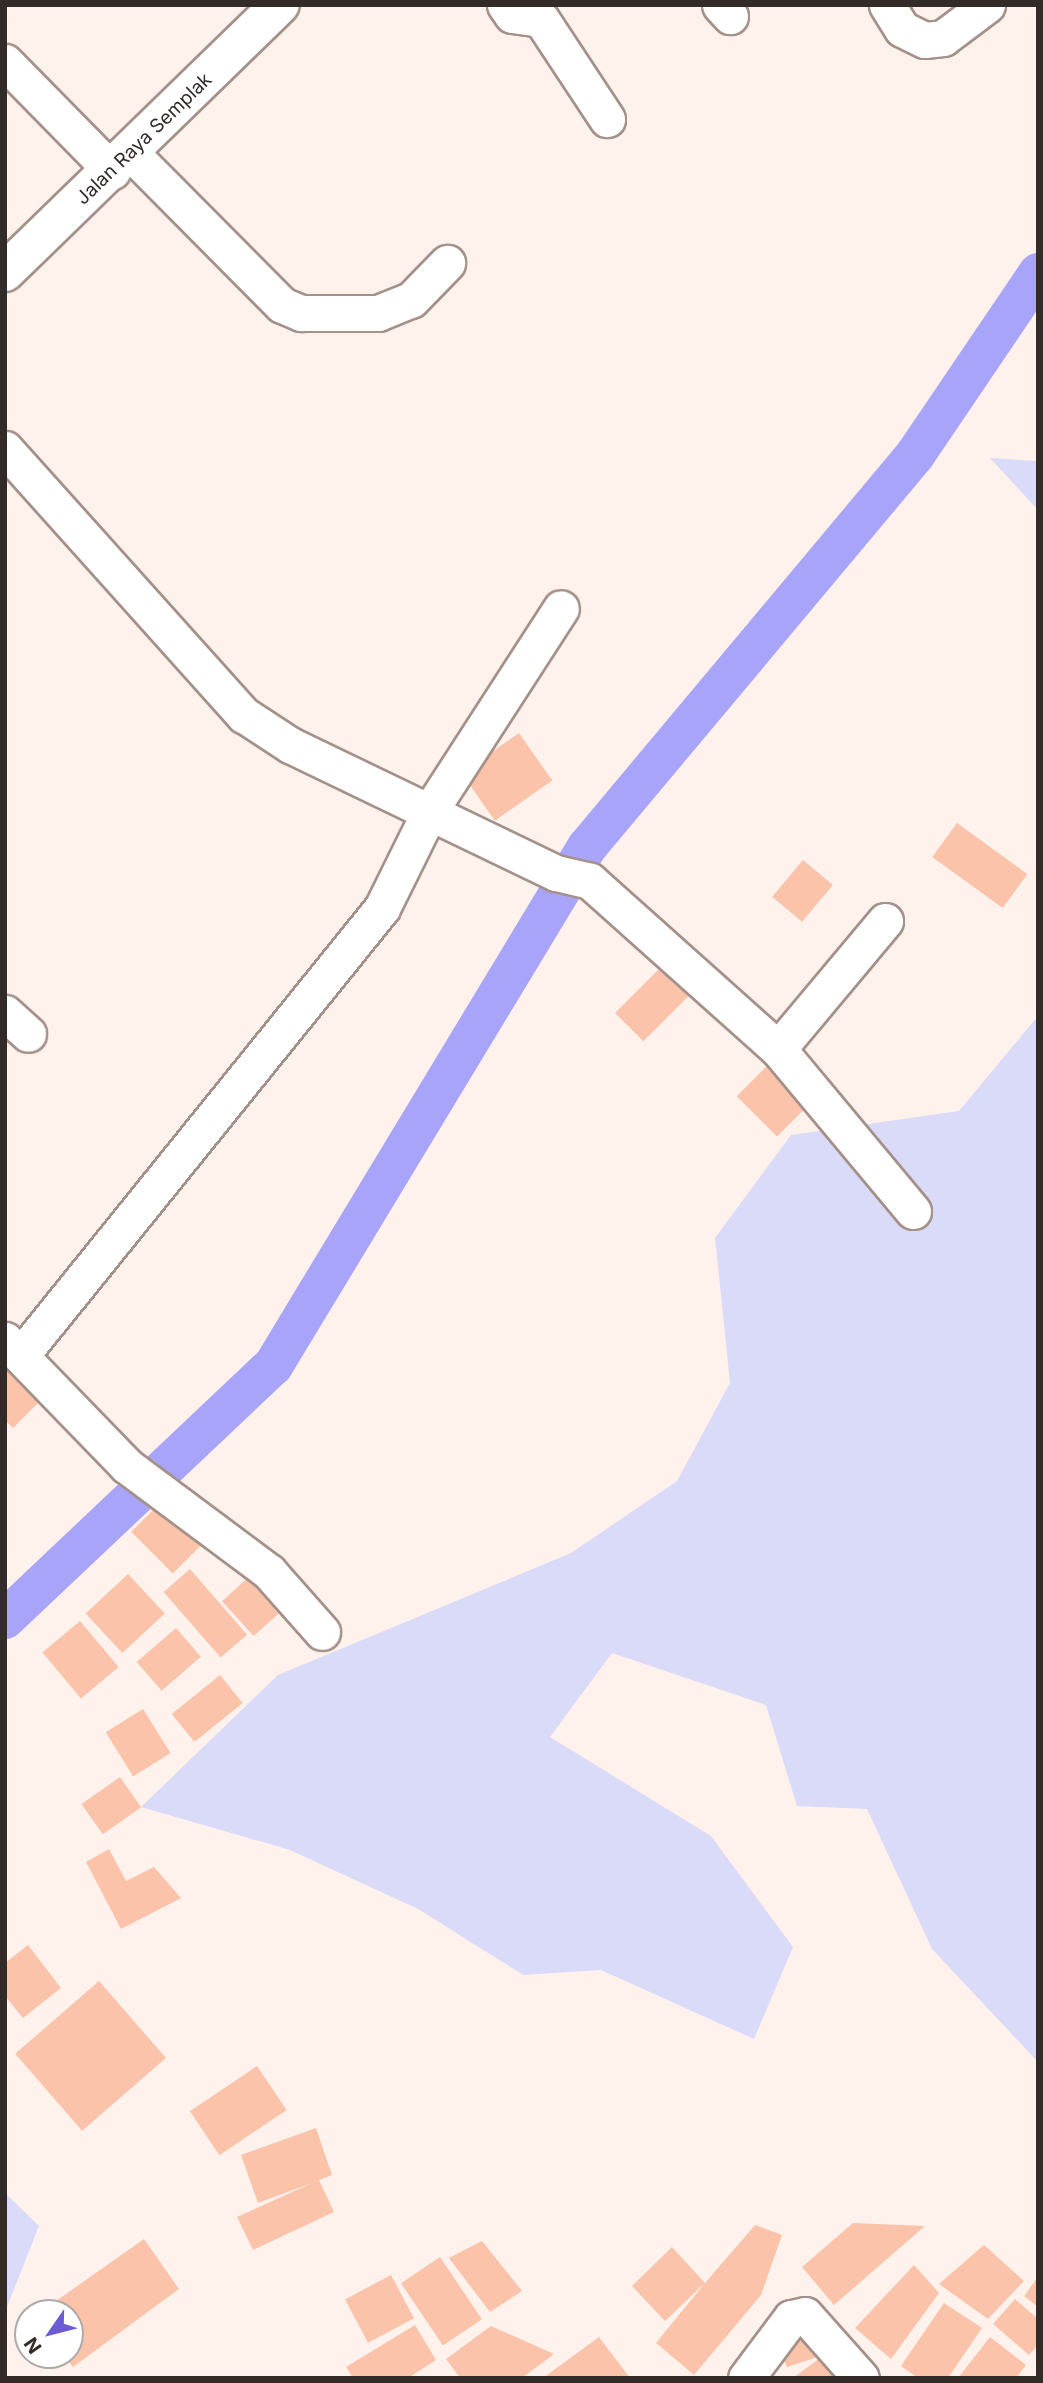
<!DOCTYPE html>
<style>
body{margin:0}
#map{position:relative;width:1043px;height:2383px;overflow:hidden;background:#fff2ed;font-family:Inter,sans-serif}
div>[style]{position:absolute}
.green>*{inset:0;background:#dadaf9}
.canal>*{height:40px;margin:-20px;padding:0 20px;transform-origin:20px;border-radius:20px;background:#a8a4fa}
.building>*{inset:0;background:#fbc3aa;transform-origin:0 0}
.roads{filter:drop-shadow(2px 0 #a49189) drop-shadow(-2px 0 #a49189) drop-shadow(0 2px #a49189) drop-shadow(0 -2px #a49189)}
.minor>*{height:35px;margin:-17.5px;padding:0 17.5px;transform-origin:17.5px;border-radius:17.5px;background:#fff}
.primary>*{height:38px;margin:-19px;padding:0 19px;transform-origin:19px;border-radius:19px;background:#fff}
span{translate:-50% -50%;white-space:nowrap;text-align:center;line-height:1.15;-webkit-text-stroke:5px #fff;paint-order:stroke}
.street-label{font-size:19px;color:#332b28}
.frame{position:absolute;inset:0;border:7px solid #332b28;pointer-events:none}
.north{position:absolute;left:14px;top:2299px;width:70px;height:70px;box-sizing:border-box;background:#fff;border:2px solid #adaaa9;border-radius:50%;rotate:235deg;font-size:19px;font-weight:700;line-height:28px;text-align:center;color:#332b28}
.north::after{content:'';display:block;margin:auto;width:24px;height:32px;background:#6b5bd4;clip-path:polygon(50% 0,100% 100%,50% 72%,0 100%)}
</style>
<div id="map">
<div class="green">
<i style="clip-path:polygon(990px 458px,1038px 461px,1038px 510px)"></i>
<i style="clip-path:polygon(1038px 1016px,1038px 2062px,932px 1949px,867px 1809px,797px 1806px,766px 1705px,612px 1653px,550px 1737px,711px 1836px,793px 1947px,754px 2039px,601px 1970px,523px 1975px,418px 1909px,290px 1850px,141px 1807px,278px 1675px,571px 1553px,677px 1481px,730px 1383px,715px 1238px,791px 1135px,959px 1111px)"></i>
<i style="clip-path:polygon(5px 2193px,39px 2226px,5px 2312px)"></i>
</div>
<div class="canal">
<i style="left:5px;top:1619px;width:369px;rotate:-43.4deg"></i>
<i style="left:273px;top:1366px;width:607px;rotate:-58.83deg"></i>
<i style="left:587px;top:847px;width:511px;rotate:-50.08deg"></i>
<i style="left:915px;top:455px;width:220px;rotate:-55.9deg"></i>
</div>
<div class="building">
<i style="left:519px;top:733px;width:58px;height:70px;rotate:55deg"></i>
<i style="left:957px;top:823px;width:87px;height:42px;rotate:36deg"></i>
<i style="left:803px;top:860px;width:39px;height:48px;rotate:40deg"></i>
<i style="left:661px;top:967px;width:40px;height:65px;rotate:45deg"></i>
<i style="left:770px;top:1063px;width:57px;height:47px;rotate:45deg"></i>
<i style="clip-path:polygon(5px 1358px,44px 1397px,13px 1428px,5px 1420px)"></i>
<i style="left:163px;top:1500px;width:59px;height:45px;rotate:45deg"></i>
<i style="left:260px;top:1567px;width:47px;height:51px;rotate:48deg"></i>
<i style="left:190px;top:1569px;width:87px;height:35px;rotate:49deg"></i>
<i style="left:128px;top:1574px;width:54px;height:58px;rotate:47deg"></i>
<i style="left:80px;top:1621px;width:60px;height:49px;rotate:50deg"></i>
<i style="left:176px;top:1628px;width:38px;height:52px;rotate:49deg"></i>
<i style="left:220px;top:1675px;width:36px;height:62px;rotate:51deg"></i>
<i style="left:143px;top:1709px;width:52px;height:44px;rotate:58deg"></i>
<i style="left:120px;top:1777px;width:37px;height:47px;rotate:55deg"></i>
<i style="clip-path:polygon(109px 1849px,126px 1881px,154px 1867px,181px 1898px,121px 1929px,86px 1862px)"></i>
<i style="clip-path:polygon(28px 1945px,61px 1988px,23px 2018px,5px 1996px,5px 1963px)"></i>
<i style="left:99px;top:1981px;width:102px;height:111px;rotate:49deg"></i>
<i style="left:257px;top:2066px;width:53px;height:81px;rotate:56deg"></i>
<i style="clip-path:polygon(316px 2128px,332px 2175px,319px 2180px,334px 2212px,253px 2250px,237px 2217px,312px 2183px,258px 2203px,241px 2155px)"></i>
<i style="clip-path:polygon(853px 2223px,925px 2226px,834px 2305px,802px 2267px)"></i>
<i style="clip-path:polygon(755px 2225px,782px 2235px,761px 2295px,694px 2375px,656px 2343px,705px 2283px,665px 2321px,632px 2286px,672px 2247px,705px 2283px)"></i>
<i style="clip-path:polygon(144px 2239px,179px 2289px,73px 2367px,64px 2355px,70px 2355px,70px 2313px,39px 2313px)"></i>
<i style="clip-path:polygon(482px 2241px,522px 2291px,490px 2312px,449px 2258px)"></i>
<i style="clip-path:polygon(984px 2245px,1024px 2281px,988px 2319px,939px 2284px)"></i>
<i style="left:440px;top:2257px;width:75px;height:47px;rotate:56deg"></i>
<i style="clip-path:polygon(914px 2265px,939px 2293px,891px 2359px,855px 2328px)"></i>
<i style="left:391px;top:2275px;width:49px;height:52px;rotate:62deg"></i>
<i style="clip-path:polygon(1038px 2277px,1038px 2307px,1024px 2296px)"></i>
<i style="clip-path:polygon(1015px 2299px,1038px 2319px,1038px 2345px,1029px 2355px,993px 2324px)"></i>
<i style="clip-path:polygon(944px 2303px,982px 2328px,948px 2378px,918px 2378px,901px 2366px)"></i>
<i style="clip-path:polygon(415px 2325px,436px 2360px,408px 2378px,353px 2378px,346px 2367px)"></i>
<i style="clip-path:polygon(491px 2326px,554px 2354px,522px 2378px,460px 2378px,446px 2359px)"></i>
<i style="clip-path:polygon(806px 2329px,849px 2378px,793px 2378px,824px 2355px,787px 2367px,778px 2347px)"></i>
<i style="clip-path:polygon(599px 2337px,630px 2378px,543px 2378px)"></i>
<i style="clip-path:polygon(990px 2337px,1026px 2365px,1016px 2378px,958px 2378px)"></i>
</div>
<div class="roads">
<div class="minor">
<i style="left:505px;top:5px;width:12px;rotate:55deg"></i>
<i style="left:512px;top:15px;width:29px;rotate:8deg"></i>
<i style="left:541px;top:19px;width:120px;rotate:56.6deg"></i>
<i style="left:720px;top:5px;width:15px;rotate:48deg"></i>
<i style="left:887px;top:5px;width:28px;rotate:58deg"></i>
<i style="left:902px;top:29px;width:25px;rotate:26deg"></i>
<i style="left:925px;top:40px;width:18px;rotate:-6deg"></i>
<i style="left:943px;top:38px;width:55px;rotate:-36.9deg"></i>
<i style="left:5px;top:62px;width:153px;rotate:45.5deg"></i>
<i style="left:131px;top:153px;width:214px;rotate:45.2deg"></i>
<i style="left:282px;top:305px;width:21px;rotate:23deg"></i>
<i style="left:301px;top:313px;width:77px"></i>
<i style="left:378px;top:313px;width:35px;rotate:-22deg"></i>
<i style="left:411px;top:300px;width:52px;rotate:-45.8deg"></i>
<i style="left:5px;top:449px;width:358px;rotate:48.1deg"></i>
<i style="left:244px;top:715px;width:55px;rotate:33.1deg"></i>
<i style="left:290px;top:745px;width:295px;rotate:25.7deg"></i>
<i style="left:556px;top:873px;width:35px;rotate:13deg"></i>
<i style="left:590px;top:881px;width:252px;rotate:41.8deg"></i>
<i style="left:778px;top:1049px;width:211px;rotate:50.2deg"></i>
<i style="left:5px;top:1013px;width:31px;rotate:42deg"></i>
<i style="left:778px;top:1049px;width:167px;rotate:-50.1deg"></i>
<i style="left:5px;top:1340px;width:175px;rotate:45.9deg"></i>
<i style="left:127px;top:1466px;width:177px;rotate:36.7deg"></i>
<i style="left:269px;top:1572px;width:80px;rotate:48.5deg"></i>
<i style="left:22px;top:1354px;width:573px;rotate:-51.09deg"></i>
<i style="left:382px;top:908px;width:110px;rotate:-63.7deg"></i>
<i style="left:431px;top:809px;width:239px;rotate:-57.1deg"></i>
<i style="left:746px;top:2378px;width:75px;rotate:-53.1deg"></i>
<i style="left:791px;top:2318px;width:14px;rotate:-12deg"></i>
<i style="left:805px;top:2315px;width:84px;rotate:48.4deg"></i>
</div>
<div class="primary">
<i style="left:5px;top:272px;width:383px;rotate:-44.2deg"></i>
</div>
</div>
<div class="street-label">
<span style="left:144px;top:139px;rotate:-44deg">Jalan Raya Semplak</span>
</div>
<div class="frame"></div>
<div class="north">N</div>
</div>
